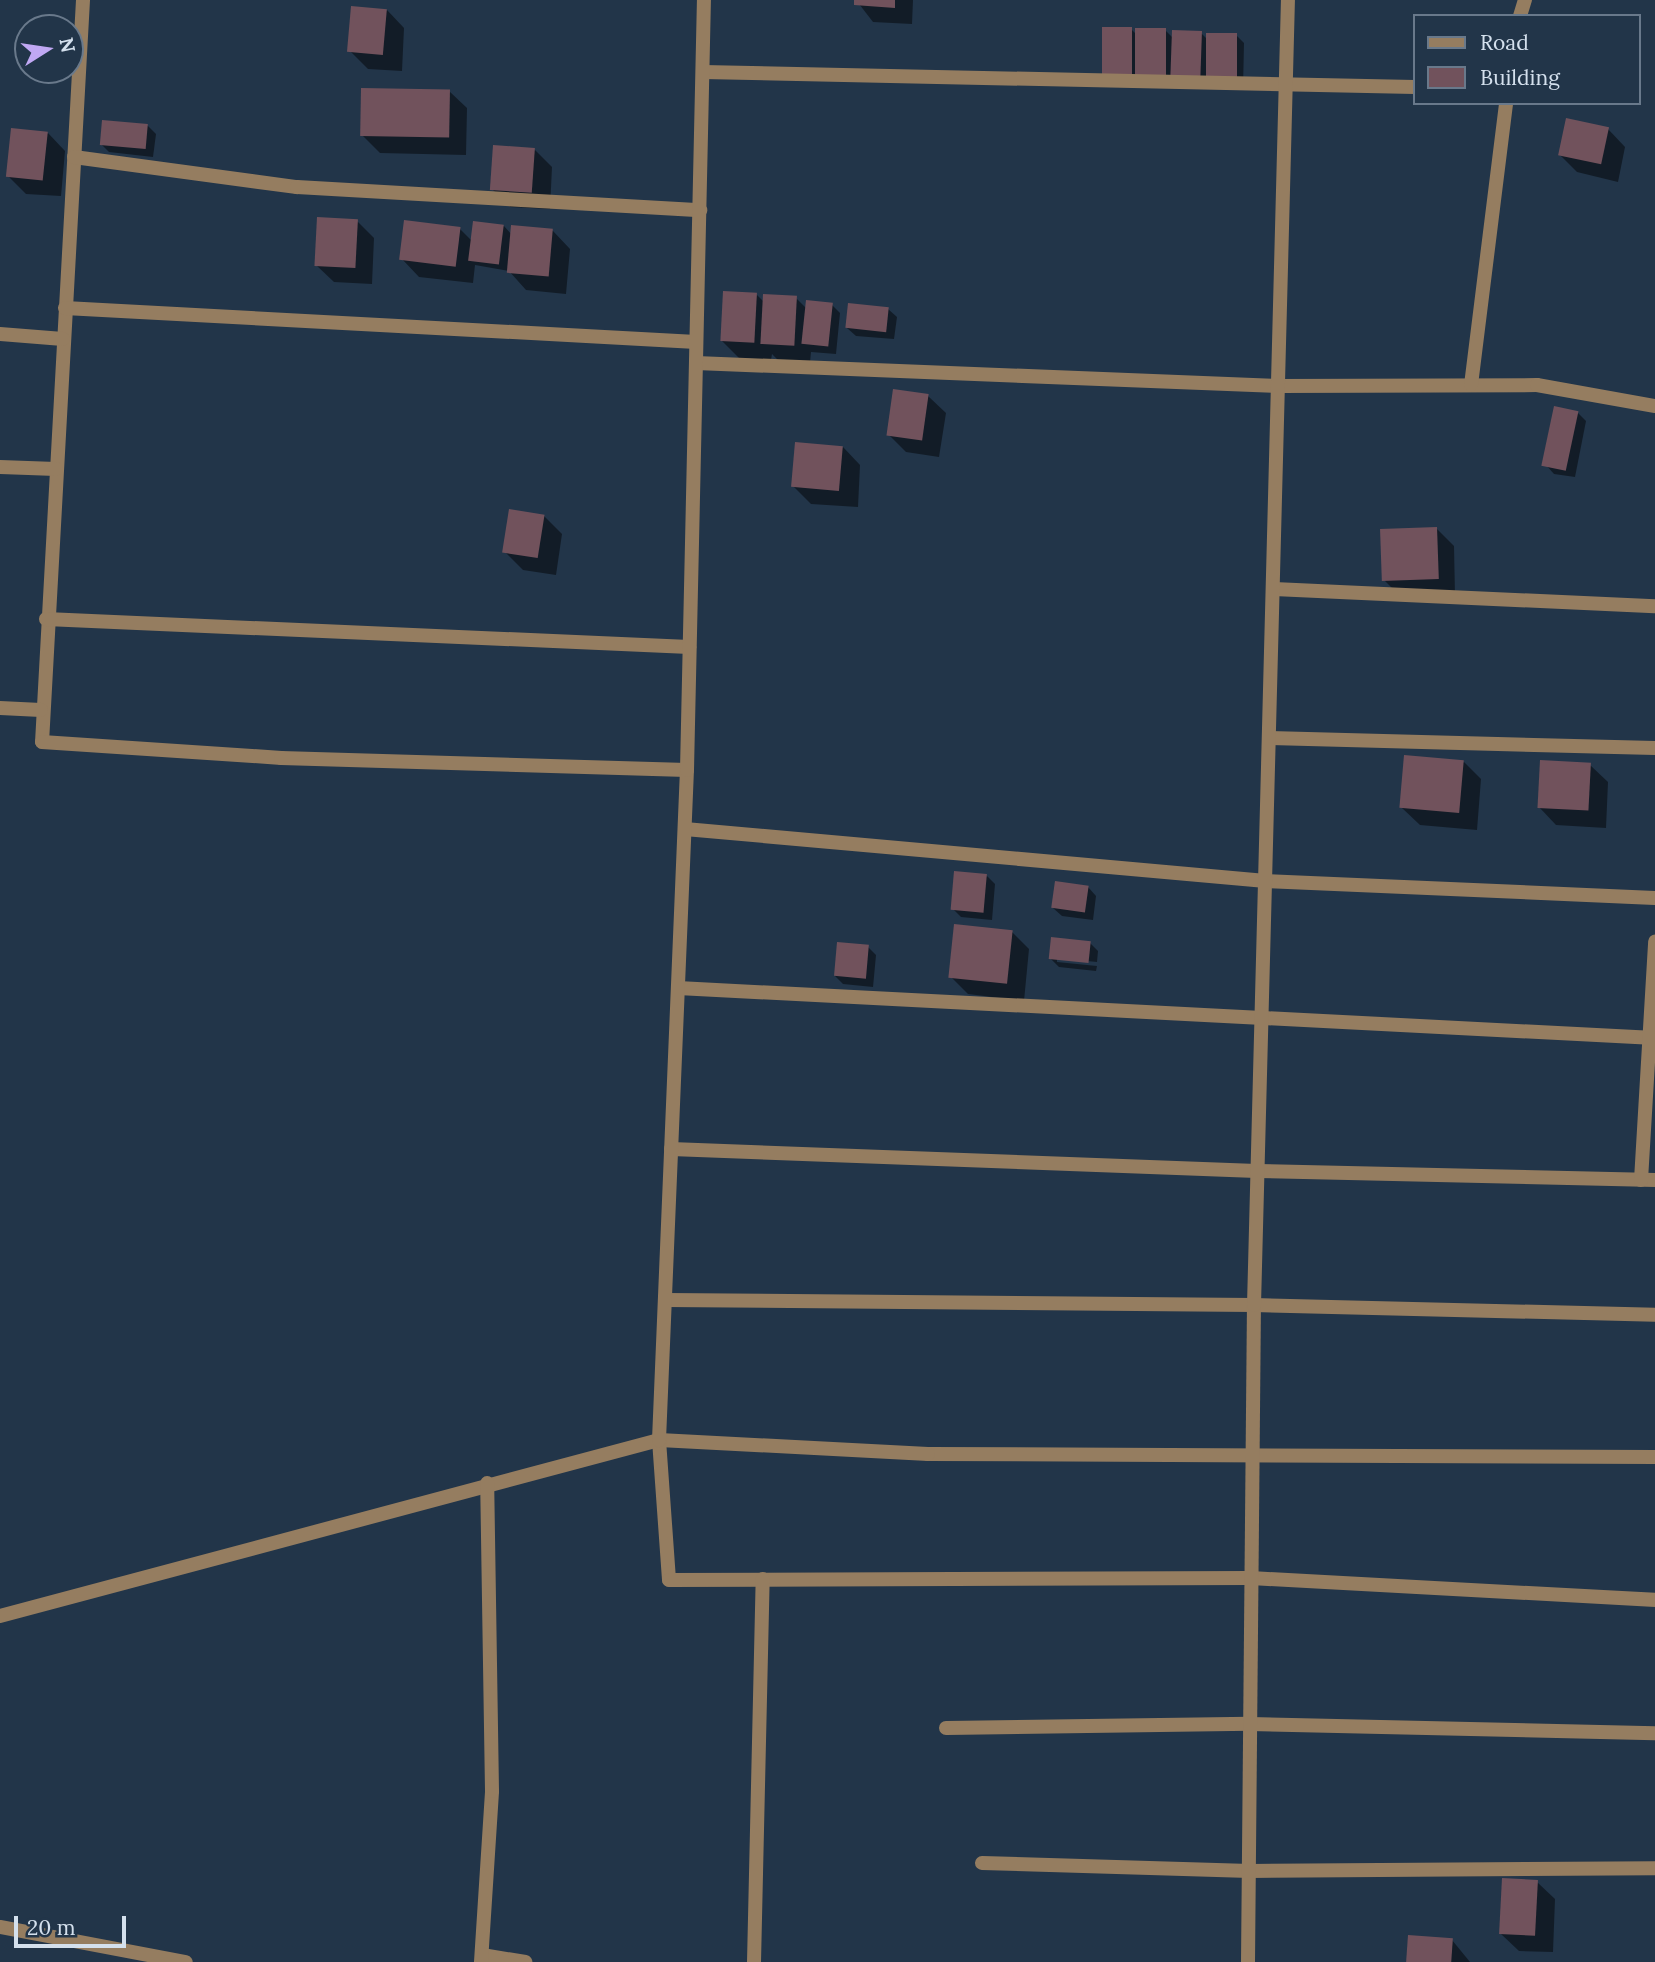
<!DOCTYPE html>
<style>
body{margin:0}
#map{position:relative;width:1655px;height:1962px;overflow:hidden;background:#223549;font-family:Lora,serif}
div>[style]{position:absolute}
.shadow>*{inset:0;background:#0007}
.building>*{inset:0;background:#71525c;transform-origin:0 0}
.minor>*{height:14px;margin:-7px;padding:0 7px;transform-origin:7px;border-radius:7px;background:#957d60}
span{translate:-50% -50%;white-space:nowrap;text-align:center;line-height:1.15;-webkit-text-stroke:5px #223549;paint-order:stroke}
.legend{position:absolute;left:1413px;top:14px;width:228px;height:91px;box-sizing:border-box;background:#223549;border:2px solid #69798b;margin:0;padding:9px 12px;list-style:none;font-size:21px;color:#d4e0ed}
.legend li{display:flex;align-items:center;gap:14px;height:35px}
.legend b{width:35px;border:2px solid #69798b}
.north{position:absolute;left:14px;top:14px;width:70px;height:70px;box-sizing:border-box;background:#223549;border:2px solid #69798b;border-radius:50%;rotate:78deg;font-size:19px;font-weight:700;line-height:28px;text-align:center;color:#d4e0ed}
.north::after{content:'';display:block;margin:auto;width:24px;height:32px;background:#c0a8f3;clip-path:polygon(50% 0,100% 100%,50% 72%,0 100%)}
.scale{position:absolute;left:14px;top:1916px;width:112px;height:32px;box-sizing:border-box;border:4px solid #d4e0ed;border-top:0;padding-left:9px;font-size:21px;line-height:24px;white-space:nowrap;color:#d4e0ed;-webkit-text-stroke:5px #223549;paint-order:stroke}
</style>
<div id="map">
<div class="shadow">
<i style="clip-path:polygon(856px 0,913px 0,912px 24px,873px 22px)"></i>
<i style="clip-path:polygon(387px 10px,404px 28px,402px 71px,368px 69px,350px 51px)"></i>
<i style="clip-path:polygon(1131px 29px,1137px 35px,1165px 30px,1173px 38px,1201px 33px,1208px 40px,1236px 35px,1244px 43px,1243px 89px,1173px 75px,1143px 74px,1111px 82px)"></i>
<i style="clip-path:polygon(449px 91px,467px 108px,466px 155px,380px 153px,363px 136px)"></i>
<i style="clip-path:polygon(148px 126px,156px 134px,153px 157px,109px 152px,101px 144px)"></i>
<i style="clip-path:polygon(1608px 129px,1625px 147px,1618px 182px,1577px 172px,1560px 155px)"></i>
<i style="clip-path:polygon(48px 133px,65px 151px,61px 196px,26px 194px,9px 177px)"></i>
<i style="clip-path:polygon(535px 150px,552px 167px,550px 209px,510px 207px,492px 189px)"></i>
<i style="clip-path:polygon(357px 221px,374px 238px,372px 284px,334px 282px,316px 265px)"></i>
<i style="clip-path:polygon(504px 226px,512px 235px,553px 231px,570px 249px,566px 294px,526px 290px,509px 271px,475px 265px,473px 283px,419px 277px,402px 259px,460px 229px,473px 242px)"></i>
<i style="clip-path:polygon(757px 295px,764px 302px,796px 298px,806px 308px,832px 305px,840px 313px,836px 354px,811px 352px,810px 363px,779px 361px,772px 354px,771px 360px,739px 358px,721px 340px)"></i>
<i style="clip-path:polygon(888px 309px,897px 317px,894px 339px,856px 336px,847px 328px)"></i>
<i style="clip-path:polygon(928px 396px,946px 413px,939px 457px,906px 452px,888px 434px)"></i>
<i style="clip-path:polygon(1577px 412px,1586px 421px,1575px 477px,1554px 474px,1546px 465px)"></i>
<i style="clip-path:polygon(843px 447px,860px 465px,858px 507px,811px 504px,793px 486px)"></i>
<i style="clip-path:polygon(544px 516px,562px 534px,556px 575px,523px 570px,505px 552px)"></i>
<i style="clip-path:polygon(1436px 528px,1454px 546px,1455px 596px,1401px 597px,1384px 580px)"></i>
<i style="clip-path:polygon(1464px 762px,1481px 779px,1477px 830px,1420px 825px,1402px 808px)"></i>
<i style="clip-path:polygon(1590px 765px,1608px 782px,1606px 828px,1556px 825px,1539px 807px)"></i>
<i style="clip-path:polygon(987px 876px,995px 884px,992px 920px,961px 917px,953px 909px)"></i>
<i style="clip-path:polygon(1088px 887px,1096px 896px,1093px 920px,1062px 916px,1053px 908px)"></i>
<i style="clip-path:polygon(1012px 932px,1029px 949px,1024px 1001px,968px 994px,951px 977px)"></i>
<i style="clip-path:polygon(1090px 943px,1098px 951px,1097px 962px,1057px 958px,1057px 962px,1097px 966px,1096px 971px,1059px 967px,1050px 958px)"></i>
<i style="clip-path:polygon(868px 947px,876px 955px,873px 987px,843px 984px,835px 976px)"></i>
<i style="clip-path:polygon(1537px 1882px,1555px 1899px,1553px 1952px,1519px 1951px,1501px 1934px)"></i>
<i style="clip-path:polygon(1452px 1940px,1470px 1962px,1407px 1962px)"></i>
</div>
<div class="building">
<i style="clip-path:polygon(854px 0,895px 0,895px 8px,854px 5px)"></i>
<i style="left:351px;top:6px;width:36px;height:46px;rotate:5deg"></i>
<i style="left:1102px;top:27px;width:30px;height:47px"></i>
<i style="left:1135px;top:28px;width:31px;height:48px"></i>
<i style="left:1172px;top:30px;width:30px;height:48px;rotate:2deg"></i>
<i style="left:1206px;top:33px;width:31px;height:48px"></i>
<i style="left:361px;top:88px;width:89px;height:48px;rotate:1deg"></i>
<i style="left:1566px;top:118px;width:44px;height:38px;rotate:12deg"></i>
<i style="left:102px;top:120px;width:46px;height:25px;rotate:5deg"></i>
<i style="left:11px;top:128px;width:37px;height:49px;rotate:6deg"></i>
<i style="left:493px;top:145px;width:42px;height:45px;rotate:4deg"></i>
<i style="left:317px;top:217px;width:41px;height:49px;rotate:3deg"></i>
<i style="left:404px;top:220px;width:57px;height:40px;rotate:7deg"></i>
<i style="left:473px;top:221px;width:31px;height:40px;rotate:7deg"></i>
<i style="left:511px;top:225px;width:42px;height:48px;rotate:5deg"></i>
<i style="left:723px;top:291px;width:34px;height:50px;rotate:3deg"></i>
<i style="left:763px;top:294px;width:34px;height:50px;rotate:3deg"></i>
<i style="left:806px;top:300px;width:27px;height:44px;rotate:6deg"></i>
<i style="left:848px;top:303px;width:41px;height:25px;rotate:6deg"></i>
<i style="left:893px;top:389px;width:36px;height:47px;rotate:8deg"></i>
<i style="left:1554px;top:406px;width:25px;height:61px;rotate:12deg"></i>
<i style="left:795px;top:442px;width:48px;height:45px;rotate:5deg"></i>
<i style="left:509px;top:509px;width:36px;height:44px;rotate:9deg"></i>
<i style="left:1437px;top:527px;width:52px;height:57px;rotate:88deg"></i>
<i style="left:1404px;top:755px;width:60px;height:53px;rotate:5deg"></i>
<i style="left:1540px;top:760px;width:51px;height:48px;rotate:3deg"></i>
<i style="left:954px;top:871px;width:33px;height:39px;rotate:5deg"></i>
<i style="left:1055px;top:881px;width:34px;height:27px;rotate:8deg"></i>
<i style="left:954px;top:924px;width:59px;height:54px;rotate:6deg"></i>
<i style="left:1051px;top:937px;width:40px;height:22px;rotate:6deg"></i>
<i style="left:837px;top:942px;width:32px;height:34px;rotate:5deg"></i>
<i style="left:1502px;top:1878px;width:36px;height:56px;rotate:3deg"></i>
<i style="left:1408px;top:1935px;width:45px;height:27px;rotate:4deg"></i>
</div>
<div class="minor">
<i style="left:83px;top:0;width:743px;rotate:93.16deg"></i>
<i style="left:42px;top:742px;width:240px;rotate:3.8deg"></i>
<i style="left:281px;top:758px;width:406px;rotate:1.7deg"></i>
<i style="left:1520px;top:16px;width:17px;rotate:-73deg"></i>
<i style="left:703px;top:72px;width:712px;rotate:1.21deg"></i>
<i style="left:74px;top:157px;width:225px;rotate:7.7deg"></i>
<i style="left:297px;top:187px;width:404px;rotate:3.3deg"></i>
<i style="left:65px;top:308px;width:632px;rotate:3.08deg"></i>
<i style="left:0;top:334px;width:63px;rotate:4.5deg"></i>
<i style="left:696px;top:363px;width:583px;rotate:2.26deg"></i>
<i style="left:1279px;top:386px;width:258px;rotate:-0.2deg"></i>
<i style="left:1537px;top:385px;width:120px;rotate:10.1deg"></i>
<i style="left:1471px;top:385px;width:284px;rotate:-82.9deg"></i>
<i style="left:0;top:467px;width:56px;rotate:2deg"></i>
<i style="left:1274px;top:589px;width:381px;rotate:2.6deg"></i>
<i style="left:46px;top:619px;width:644px;rotate:2.49deg"></i>
<i style="left:0;top:708px;width:41px;rotate:2.8deg"></i>
<i style="left:1269px;top:738px;width:386px;rotate:1.5deg"></i>
<i style="left:685px;top:829px;width:583px;rotate:5.11deg"></i>
<i style="left:1266px;top:881px;width:389px;rotate:2.5deg"></i>
<i style="left:678px;top:988px;width:978px;rotate:2.93deg"></i>
<i style="left:671px;top:1149px;width:586px;rotate:2.15deg"></i>
<i style="left:1257px;top:1171px;width:398px;rotate:1.3deg"></i>
<i style="left:1641px;top:1180px;width:239px;rotate:-86.6deg"></i>
<i style="left:666px;top:1300px;width:588px;rotate:0.49deg"></i>
<i style="left:1254px;top:1305px;width:401px;rotate:1.4deg"></i>
<i style="left:1655px;top:1457px;width:727px;rotate:-179.76deg"></i>
<i style="left:928px;top:1454px;width:269px;rotate:-177deg"></i>
<i style="left:659px;top:1440px;width:140px;rotate:85.9deg"></i>
<i style="left:669px;top:1580px;width:582px;rotate:-0.2deg"></i>
<i style="left:1251px;top:1578px;width:405px;rotate:3.1deg"></i>
<i style="left:0;top:1616px;width:682px;rotate:-14.95deg"></i>
<i style="left:659px;top:1440px;width:671px;rotate:-87.61deg"></i>
<i style="left:687px;top:770px;width:770px;rotate:-88.74deg"></i>
<i style="left:946px;top:1728px;width:304px;rotate:-0.8deg"></i>
<i style="left:1250px;top:1724px;width:405px;rotate:1.3deg"></i>
<i style="left:982px;top:1863px;width:268px;rotate:1.7deg"></i>
<i style="left:1250px;top:1871px;width:405px;rotate:-0.4deg"></i>
<i style="left:0;top:1927px;width:189px;rotate:10.7deg"></i>
<i style="left:482px;top:1955px;width:44px;rotate:9.2deg"></i>
<i style="left:481px;top:1962px;width:171px;rotate:-86.3deg"></i>
<i style="left:492px;top:1791px;width:308px;rotate:-90.9deg"></i>
<i style="left:754px;top:1962px;width:383px;rotate:-88.7deg"></i>
<i style="left:1248px;top:1962px;width:657px;rotate:-89.48deg"></i>
<i style="left:1254px;top:1305px;width:1305px;rotate:-88.51deg"></i>
</div>
<ul class="legend">
<li><b style="height:9px;background:#957d60"></b>Road</li>
<li><b style="height:19px;background:#71525c"></b>Building</li>
</ul>
<div class="north">N</div>
<div class="scale">20 m</div>
</div>
